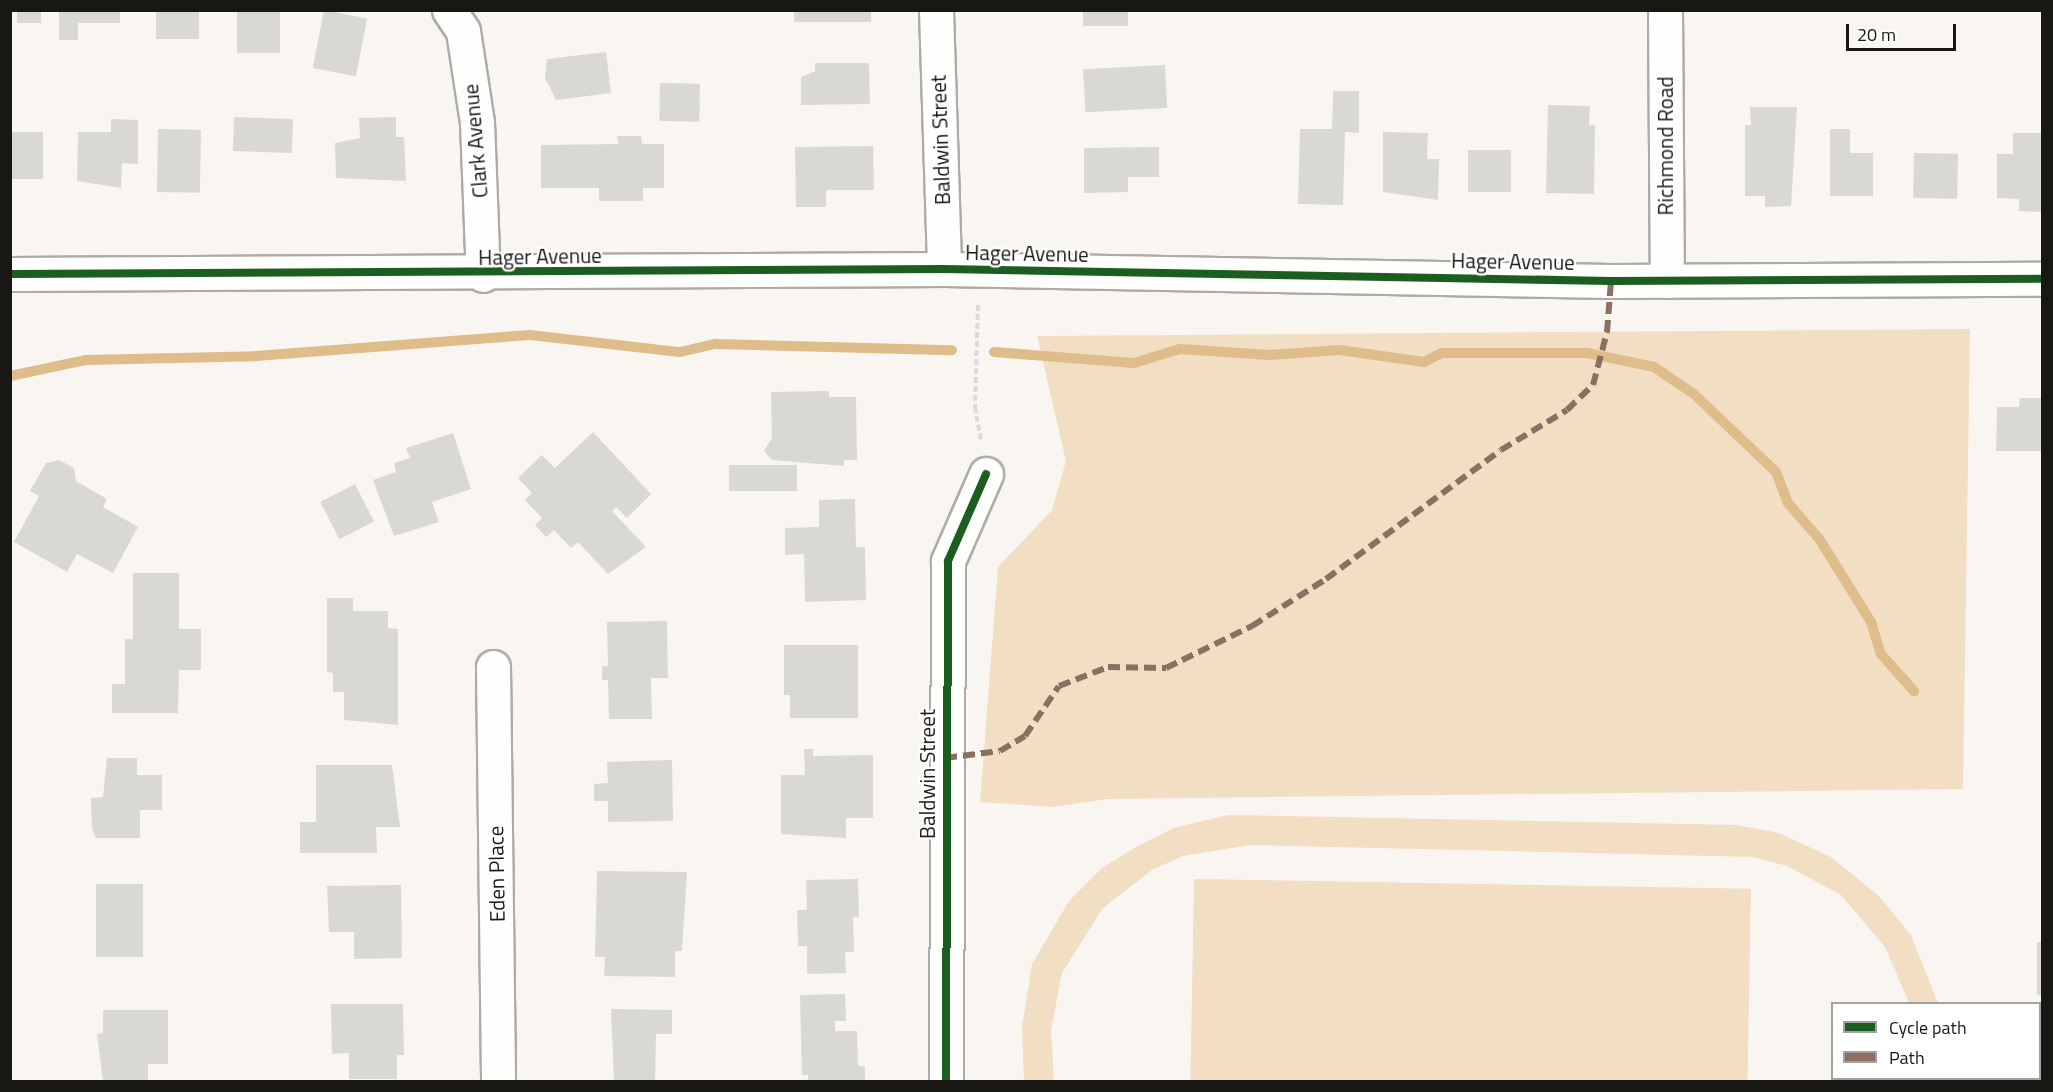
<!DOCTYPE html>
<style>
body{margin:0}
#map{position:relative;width:2053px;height:1092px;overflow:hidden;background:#f9f6f2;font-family:"Titillium Web",sans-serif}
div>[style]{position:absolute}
.green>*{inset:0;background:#f1dec3;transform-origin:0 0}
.stream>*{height:10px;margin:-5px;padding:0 5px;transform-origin:5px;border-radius:5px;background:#debd8b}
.building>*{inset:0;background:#dad8d5;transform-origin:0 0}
.path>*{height:4px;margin-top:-2px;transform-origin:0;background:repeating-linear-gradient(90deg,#dbdad8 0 6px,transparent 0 9px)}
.roads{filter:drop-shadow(2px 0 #adaba8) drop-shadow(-2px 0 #adaba8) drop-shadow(0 2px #adaba8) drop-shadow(0 -2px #adaba8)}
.minor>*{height:33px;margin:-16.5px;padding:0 16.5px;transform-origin:16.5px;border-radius:16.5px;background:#fefefd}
.quiet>*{height:6px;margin-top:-3px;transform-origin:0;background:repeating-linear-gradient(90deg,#8d6e63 0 12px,transparent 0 18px)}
.cycleway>*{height:8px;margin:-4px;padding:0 4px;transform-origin:4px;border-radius:4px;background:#1b5e20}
span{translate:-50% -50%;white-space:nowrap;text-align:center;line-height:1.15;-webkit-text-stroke:4.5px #fff;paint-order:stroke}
.street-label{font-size:21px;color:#191714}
.frame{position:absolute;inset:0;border:12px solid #191714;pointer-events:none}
.legend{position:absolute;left:1831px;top:1002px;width:210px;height:78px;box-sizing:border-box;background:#fff;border:2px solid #a3a2a1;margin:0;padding:8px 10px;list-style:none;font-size:18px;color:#191714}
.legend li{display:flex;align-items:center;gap:12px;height:30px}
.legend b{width:30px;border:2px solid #a3a2a1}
.scale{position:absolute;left:1846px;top:24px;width:110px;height:27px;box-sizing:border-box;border:3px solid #191714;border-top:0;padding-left:8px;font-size:18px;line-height:21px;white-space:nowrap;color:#191714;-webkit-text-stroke:4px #fff;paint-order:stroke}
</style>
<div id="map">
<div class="green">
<i style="clip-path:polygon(1970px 329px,1963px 789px,1107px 799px,1054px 807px,980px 802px,998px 567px,1052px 510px,1066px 461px,1037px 336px)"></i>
<i style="clip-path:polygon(1228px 815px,1737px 825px,1779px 833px,1831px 857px,1879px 896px,1911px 935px,1938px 1003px,1909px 1003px,1885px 947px,1841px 895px,1787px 866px,1753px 857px,1250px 845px,1183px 856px,1152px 870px,1103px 908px,1062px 973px,1051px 1030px,1054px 1081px,1024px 1081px,1022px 1028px,1032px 964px,1069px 901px,1102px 868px,1136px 847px,1174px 828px)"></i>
<i style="left:1194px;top:879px;width:557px;height:202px;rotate:1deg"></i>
</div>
<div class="stream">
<i style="left:994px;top:352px;width:140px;rotate:4.5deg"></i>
<i style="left:1134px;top:363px;width:48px;rotate:-16.9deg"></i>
<i style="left:1180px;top:349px;width:90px;rotate:3.8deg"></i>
<i style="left:1270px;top:355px;width:69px;rotate:-4.1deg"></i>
<i style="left:1339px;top:350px;width:86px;rotate:8deg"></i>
<i style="left:1424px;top:362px;width:20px;rotate:-27deg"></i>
<i style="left:1442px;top:353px;width:145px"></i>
<i style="left:1587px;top:353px;width:68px;rotate:11.8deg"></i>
<i style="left:1654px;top:367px;width:48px;rotate:34deg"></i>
<i style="left:1694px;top:394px;width:113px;rotate:43.6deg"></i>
<i style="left:1776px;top:472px;width:33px;rotate:69deg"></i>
<i style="left:1788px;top:503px;width:49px;rotate:49.1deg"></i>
<i style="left:1820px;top:540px;width:97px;rotate:58.1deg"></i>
<i style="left:1871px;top:622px;width:34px;rotate:73deg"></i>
<i style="left:1881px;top:654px;width:50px;rotate:48.3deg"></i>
<i style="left:10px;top:376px;width:78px;rotate:-11.9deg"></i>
<i style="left:86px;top:360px;width:170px;rotate:-1.3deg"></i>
<i style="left:256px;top:356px;width:275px;rotate:-4.4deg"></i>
<i style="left:530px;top:335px;width:151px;rotate:6.5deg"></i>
<i style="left:680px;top:352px;width:37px;rotate:-13deg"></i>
<i style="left:716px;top:344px;width:236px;rotate:1.5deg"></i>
</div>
<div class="building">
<i style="left:17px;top:10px;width:24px;height:13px"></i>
<i style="clip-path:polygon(59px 10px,120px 10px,120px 23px,78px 23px,78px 40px,59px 40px)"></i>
<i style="left:156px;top:10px;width:43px;height:29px"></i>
<i style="left:237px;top:10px;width:43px;height:43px"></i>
<i style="left:324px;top:10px;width:44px;height:59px;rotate:11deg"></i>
<i style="left:794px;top:10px;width:77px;height:12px"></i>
<i style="left:1083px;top:10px;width:45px;height:16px"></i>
<i style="clip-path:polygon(606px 52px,611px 93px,556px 100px,545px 78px,547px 59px)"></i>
<i style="clip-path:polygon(815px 63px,869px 63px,870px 104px,801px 105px,801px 77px,815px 71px)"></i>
<i style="left:1165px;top:65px;width:43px;height:82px;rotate:87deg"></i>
<i style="left:660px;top:83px;width:40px;height:38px;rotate:1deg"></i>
<i style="clip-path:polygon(1333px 91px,1359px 91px,1359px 133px,1345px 132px,1343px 205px,1298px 204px,1300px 129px,1332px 129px)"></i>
<i style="clip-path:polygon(1548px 105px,1590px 106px,1589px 125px,1595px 125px,1594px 194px,1546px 193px)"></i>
<i style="clip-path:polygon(1750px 107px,1797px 107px,1791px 206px,1765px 207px,1765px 196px,1745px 196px,1745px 125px,1751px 125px)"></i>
<i style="left:234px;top:117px;width:59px;height:34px;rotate:2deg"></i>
<i style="clip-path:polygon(396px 117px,396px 137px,404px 137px,406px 181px,336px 178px,335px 143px,360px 138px,359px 118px)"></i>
<i style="clip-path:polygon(111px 119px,138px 120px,138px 164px,122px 163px,121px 188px,77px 181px,78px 132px,111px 132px)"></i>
<i style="left:158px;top:129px;width:43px;height:63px;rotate:1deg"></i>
<i style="clip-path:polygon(1830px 129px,1850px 129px,1850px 153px,1873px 153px,1873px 196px,1830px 196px)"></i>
<i style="left:10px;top:132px;width:33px;height:47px"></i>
<i style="clip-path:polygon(1383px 132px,1428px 133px,1427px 159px,1439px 159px,1438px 200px,1383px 192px)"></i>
<i style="clip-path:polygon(2013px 133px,2042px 133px,2041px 212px,2019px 211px,2019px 199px,1997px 198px,1997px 154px,2013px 154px)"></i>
<i style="clip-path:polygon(617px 136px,641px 136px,642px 144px,664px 144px,664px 188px,643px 188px,643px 201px,599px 201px,599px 188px,541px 188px,541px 145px,618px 144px)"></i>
<i style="clip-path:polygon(873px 146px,874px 190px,826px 190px,826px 207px,796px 207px,795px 147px)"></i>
<i style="clip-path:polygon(1159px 147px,1159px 177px,1128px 177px,1128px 192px,1084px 193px,1084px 148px)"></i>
<i style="left:1468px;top:150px;width:43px;height:42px"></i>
<i style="left:1914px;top:153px;width:44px;height:45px;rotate:1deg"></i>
<i style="clip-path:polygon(829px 391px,829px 397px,856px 397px,857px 460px,844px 460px,844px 466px,772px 460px,764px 451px,772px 438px,771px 392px)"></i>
<i style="clip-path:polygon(2020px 398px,2042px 398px,2042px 451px,1996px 451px,1997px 407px,2019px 407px)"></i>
<i style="clip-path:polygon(593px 432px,651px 494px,627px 518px,616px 507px,612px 511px,646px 547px,608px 574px,578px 542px,571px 548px,554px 530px,546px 537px,535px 525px,542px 518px,525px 500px,532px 493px,518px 478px,542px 455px,555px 468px)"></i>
<i style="clip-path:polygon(453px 433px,471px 489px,432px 502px,439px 522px,394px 536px,373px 480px,396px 472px,394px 463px,410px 458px,406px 448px)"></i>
<i style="clip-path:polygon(59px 460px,74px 468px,76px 481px,107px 499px,103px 507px,138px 527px,113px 573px,77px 554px,67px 572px,14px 542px,39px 496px,30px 491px,46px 463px)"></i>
<i style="left:797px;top:465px;width:26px;height:68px;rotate:90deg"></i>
<i style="left:355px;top:484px;width:42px;height:39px;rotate:63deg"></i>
<i style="clip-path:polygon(855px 499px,856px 547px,865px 547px,866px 600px,805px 602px,804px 554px,785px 555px,785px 528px,819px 527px,819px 500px)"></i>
<i style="clip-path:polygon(133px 573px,179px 573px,179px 629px,201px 629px,201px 670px,179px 670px,178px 713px,112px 713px,112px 684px,125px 684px,125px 639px,133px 639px)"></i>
<i style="clip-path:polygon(327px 598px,353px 598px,353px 611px,388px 611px,388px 628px,398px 629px,398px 725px,344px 720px,344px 692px,333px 692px,333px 673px,327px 672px)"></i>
<i style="clip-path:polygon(667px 621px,668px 678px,651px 678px,652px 719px,609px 719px,608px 680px,602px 680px,602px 666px,608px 666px,607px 622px)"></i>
<i style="clip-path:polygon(784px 645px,858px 645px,858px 718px,790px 718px,790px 695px,784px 695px)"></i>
<i style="clip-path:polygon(804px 749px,813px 749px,813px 756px,873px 755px,873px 818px,846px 818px,846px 838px,781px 834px,781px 775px,805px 775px)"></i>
<i style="clip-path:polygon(107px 758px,137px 758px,137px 775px,162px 775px,162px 810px,140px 810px,140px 838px,96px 838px,92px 829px,91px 798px,103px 797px)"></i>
<i style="clip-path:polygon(672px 760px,673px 821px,608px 822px,608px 801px,594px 801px,594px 784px,608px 783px,607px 762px)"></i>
<i style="clip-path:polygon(316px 765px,392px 765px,400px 827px,376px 827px,377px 853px,300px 853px,300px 822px,316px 822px)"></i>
<i style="clip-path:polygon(597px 871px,687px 872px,682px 951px,675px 951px,675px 977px,604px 976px,605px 957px,595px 957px)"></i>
<i style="clip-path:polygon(858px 879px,859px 917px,853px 917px,854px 952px,845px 952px,846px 973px,807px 974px,807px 946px,798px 946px,797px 910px,807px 910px,806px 880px)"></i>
<i style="left:96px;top:884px;width:47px;height:73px"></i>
<i style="clip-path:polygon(401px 885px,402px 958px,354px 959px,354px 932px,329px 932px,327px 886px)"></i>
<i style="left:2037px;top:942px;width:5px;height:53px"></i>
<i style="clip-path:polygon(845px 994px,846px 1021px,835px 1021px,835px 1031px,857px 1031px,858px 1066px,865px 1066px,865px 1080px,808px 1082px,808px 1075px,802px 1075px,800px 995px)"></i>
<i style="clip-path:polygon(331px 1004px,403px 1004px,404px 1055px,397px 1055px,397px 1079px,349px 1079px,349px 1053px,332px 1054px)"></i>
<i style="clip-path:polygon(611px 1009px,672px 1010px,672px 1034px,656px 1034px,655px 1081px,614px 1081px)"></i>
<i style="clip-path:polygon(103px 1010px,168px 1010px,168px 1064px,148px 1064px,148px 1082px,103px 1082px,97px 1034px,103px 1033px)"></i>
<i style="left:2040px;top:1029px;width:2px;height:51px"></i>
</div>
<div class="path">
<i style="left:978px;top:305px;width:102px;rotate:91.7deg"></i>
<i style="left:975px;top:407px;width:35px;rotate:80deg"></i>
</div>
<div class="roads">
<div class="minor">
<i style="left:449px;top:10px;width:25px;rotate:56deg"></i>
<i style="left:463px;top:31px;width:92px;rotate:81.3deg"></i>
<i style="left:477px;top:122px;width:153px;rotate:87.8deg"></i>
<i style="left:936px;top:10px;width:259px;rotate:88.2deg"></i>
<i style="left:1665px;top:10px;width:271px;rotate:89.6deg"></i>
<i style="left:10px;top:274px;width:934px;rotate:-0.31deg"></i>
<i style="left:944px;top:269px;width:667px;rotate:1.03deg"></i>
<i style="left:1611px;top:281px;width:431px;rotate:-0.3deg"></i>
<i style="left:493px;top:667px;width:415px;rotate:89.3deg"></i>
<i style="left:946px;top:1082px;width:521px;rotate:-89.78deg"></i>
<i style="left:948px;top:561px;width:95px;rotate:-66.4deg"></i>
</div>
</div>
<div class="quiet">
<i style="left:945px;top:758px;width:55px;rotate:-7.3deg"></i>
<i style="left:1000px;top:751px;width:29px;rotate:-31deg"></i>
<i style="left:1025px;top:736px;width:60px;rotate:-55.8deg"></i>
<i style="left:1059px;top:686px;width:53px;rotate:-21.2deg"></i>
<i style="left:1108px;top:667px;width:58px;rotate:1deg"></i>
<i style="left:1166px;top:668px;width:96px;rotate:-26deg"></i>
<i style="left:1252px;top:626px;width:88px;rotate:-32.4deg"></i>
<i style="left:1326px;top:579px;width:217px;rotate:-36.4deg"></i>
<i style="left:1501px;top:450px;width:77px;rotate:-31.2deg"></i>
<i style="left:1567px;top:410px;width:36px;rotate:-44deg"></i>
<i style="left:1593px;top:385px;width:55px;rotate:-75.2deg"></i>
<i style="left:1607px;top:332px;width:51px;rotate:-85.5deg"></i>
</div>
<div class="cycleway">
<i style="left:10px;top:274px;width:934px;rotate:-0.31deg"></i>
<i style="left:944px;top:269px;width:667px;rotate:1.03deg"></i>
<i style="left:1611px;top:281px;width:431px;rotate:-0.3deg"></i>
<i style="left:946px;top:1082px;width:521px;rotate:-89.78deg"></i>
<i style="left:948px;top:561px;width:95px;rotate:-66.4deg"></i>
</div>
<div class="street-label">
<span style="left:940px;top:140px;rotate:-92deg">Baldwin Street</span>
<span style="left:475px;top:141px;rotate:-95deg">Clark Avenue</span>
<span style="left:1665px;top:146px;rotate:-90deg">Richmond Road</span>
<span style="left:1027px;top:253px;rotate:1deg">Hager Avenue</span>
<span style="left:540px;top:256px;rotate:-1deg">Hager Avenue</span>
<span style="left:1513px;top:261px;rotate:1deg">Hager Avenue</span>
<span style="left:927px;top:774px;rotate:-90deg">Baldwin Street</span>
<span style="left:496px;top:874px;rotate:-91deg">Eden Place</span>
</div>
<div class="frame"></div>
<ul class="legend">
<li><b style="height:8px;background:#1b5e20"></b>Cycle path</li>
<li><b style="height:8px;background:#8d6e63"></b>Path</li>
</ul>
<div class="scale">20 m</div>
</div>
